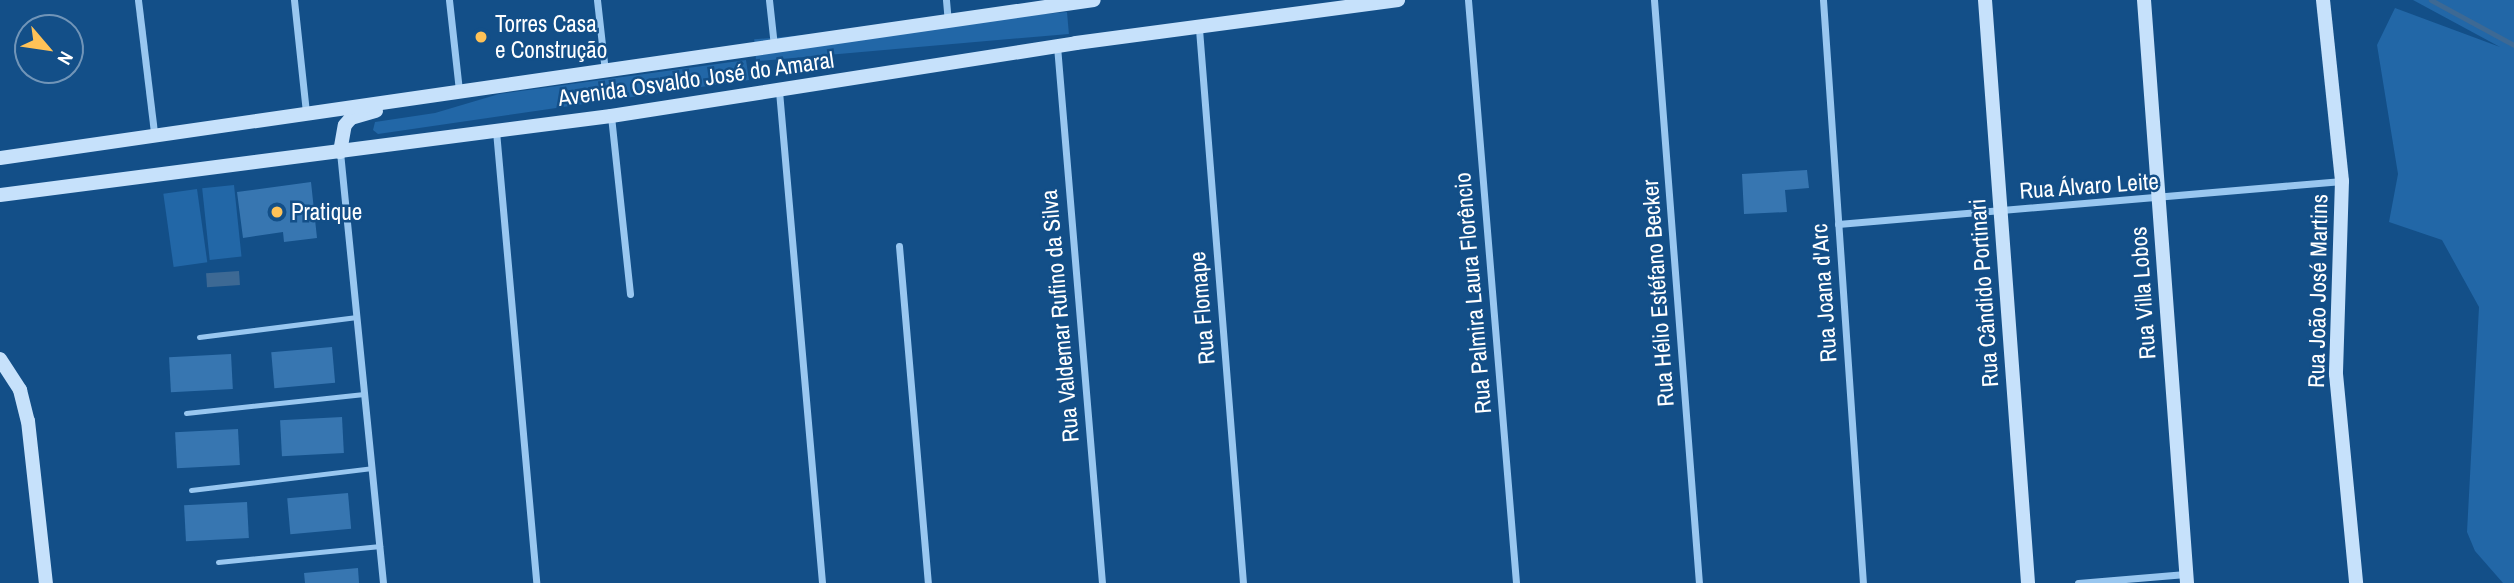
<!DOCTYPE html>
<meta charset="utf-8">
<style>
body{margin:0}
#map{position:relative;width:2514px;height:583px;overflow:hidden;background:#134f88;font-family:"Archivo Narrow",sans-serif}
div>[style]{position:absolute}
.green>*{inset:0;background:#2267a7;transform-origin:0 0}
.water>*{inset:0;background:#3d6994;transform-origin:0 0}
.stream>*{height:5px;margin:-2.5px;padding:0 2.5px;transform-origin:2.5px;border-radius:2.5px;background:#3d6994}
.building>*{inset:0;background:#3776b1;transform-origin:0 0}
.lane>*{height:5px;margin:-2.5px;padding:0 2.5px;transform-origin:2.5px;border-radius:2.5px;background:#99c7f0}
.street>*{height:7px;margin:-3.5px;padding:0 3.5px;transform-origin:3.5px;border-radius:3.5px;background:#99c7f0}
.secondary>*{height:14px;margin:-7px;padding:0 7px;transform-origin:7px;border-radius:7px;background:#c6e1fb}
.dots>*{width:19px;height:19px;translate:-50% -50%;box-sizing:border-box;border:4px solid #134f88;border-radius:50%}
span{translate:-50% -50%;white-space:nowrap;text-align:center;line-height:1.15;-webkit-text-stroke:5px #134f88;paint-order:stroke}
.poi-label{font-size:23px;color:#fff}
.left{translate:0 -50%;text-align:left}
.street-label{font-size:23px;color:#fff}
.north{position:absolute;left:14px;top:14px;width:70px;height:70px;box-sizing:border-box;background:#134f88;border:2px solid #7195b8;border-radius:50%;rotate:119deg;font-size:19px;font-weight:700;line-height:28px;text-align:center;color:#fff}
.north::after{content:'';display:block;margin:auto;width:24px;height:32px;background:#ffc257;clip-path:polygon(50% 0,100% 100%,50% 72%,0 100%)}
</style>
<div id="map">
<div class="green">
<i style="clip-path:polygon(2413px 0,2514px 0,2514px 583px,2503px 583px,2475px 551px,2467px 532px,2479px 307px,2442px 240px,2389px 222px,2398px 174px,2377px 45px,2395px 8px,2500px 47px)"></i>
<i style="left:1067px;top:12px;width:22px;height:314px;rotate:85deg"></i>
<i style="clip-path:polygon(746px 60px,749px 80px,378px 134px,373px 130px,375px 122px,435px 113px,499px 94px)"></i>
<i style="left:234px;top:185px;width:72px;height:32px;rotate:84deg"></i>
<i style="left:197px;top:189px;width:74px;height:34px;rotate:82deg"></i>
</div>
<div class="water">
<i style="left:239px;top:271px;width:14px;height:33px;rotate:86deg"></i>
</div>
<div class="stream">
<i style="left:2431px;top:0;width:94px;rotate:28.5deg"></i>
</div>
<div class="building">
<i style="clip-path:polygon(1807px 170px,1809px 188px,1785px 190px,1787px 212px,1744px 214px,1742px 174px)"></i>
<i style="clip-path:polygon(311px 182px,317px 238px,284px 242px,283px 232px,243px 238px,237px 192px)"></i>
<i style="left:332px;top:347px;width:36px;height:61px;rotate:85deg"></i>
<i style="left:231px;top:354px;width:35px;height:62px;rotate:87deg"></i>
<i style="left:342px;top:417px;width:36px;height:62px;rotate:87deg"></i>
<i style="left:238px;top:429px;width:36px;height:63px;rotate:87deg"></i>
<i style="left:348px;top:493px;width:36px;height:61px;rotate:85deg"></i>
<i style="left:247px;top:502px;width:36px;height:63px;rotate:87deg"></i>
<i style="clip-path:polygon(358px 568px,359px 583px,305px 583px,304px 573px)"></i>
</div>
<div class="lane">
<i style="left:199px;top:337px;width:159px;rotate:-7.2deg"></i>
<i style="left:186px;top:413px;width:179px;rotate:-6.1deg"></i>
<i style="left:191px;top:490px;width:182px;rotate:-6.9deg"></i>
<i style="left:218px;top:562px;width:163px;rotate:-5.6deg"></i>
</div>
<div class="street">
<i style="left:138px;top:0;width:133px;rotate:83.1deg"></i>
<i style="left:294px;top:0;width:114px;rotate:83.9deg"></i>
<i style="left:449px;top:0;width:92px;rotate:83.7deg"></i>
<i style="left:597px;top:0;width:71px;rotate:83.6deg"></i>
<i style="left:769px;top:0;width:46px;rotate:83.8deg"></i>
<i style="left:946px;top:0;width:21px;rotate:85deg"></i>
<i style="left:1468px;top:0;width:585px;rotate:85.29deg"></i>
<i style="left:1654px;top:0;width:585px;rotate:85.59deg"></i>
<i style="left:1823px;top:0;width:584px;rotate:86.08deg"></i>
<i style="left:1199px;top:29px;width:556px;rotate:85.46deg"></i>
<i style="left:1057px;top:46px;width:539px;rotate:85.21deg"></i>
<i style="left:779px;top:91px;width:494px;rotate:85deg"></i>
<i style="left:611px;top:116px;width:179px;rotate:83.9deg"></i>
<i style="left:496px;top:131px;width:454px;rotate:84.9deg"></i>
<i style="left:340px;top:152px;width:433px;rotate:84.3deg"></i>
<i style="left:1838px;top:224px;width:506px;rotate:-4.88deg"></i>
<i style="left:899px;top:246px;width:338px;rotate:85.1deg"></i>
<i style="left:2078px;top:583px;width:108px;rotate:-4.8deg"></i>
</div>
<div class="secondary">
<i style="left:1985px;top:0;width:585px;rotate:85.78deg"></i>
<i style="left:2144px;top:0;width:585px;rotate:85.78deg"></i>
<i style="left:2323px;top:0;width:182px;rotate:84deg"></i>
<i style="left:2342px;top:181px;width:193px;rotate:91.8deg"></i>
<i style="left:2336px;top:374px;width:210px;rotate:84.5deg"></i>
<i style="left:340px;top:152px;width:27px;rotate:-80deg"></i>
<i style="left:345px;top:125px;width:9px;rotate:-49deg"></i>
<i style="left:351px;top:118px;width:26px;rotate:-16deg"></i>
<i style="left:0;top:158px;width:1105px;rotate:-8.22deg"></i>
<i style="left:0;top:195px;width:616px;rotate:-7.37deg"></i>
<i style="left:611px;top:116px;width:471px;rotate:-8.9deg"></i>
<i style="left:1076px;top:43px;width:325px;rotate:-7.6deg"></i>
<i style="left:0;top:359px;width:37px;rotate:57deg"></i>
<i style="left:20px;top:390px;width:32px;rotate:76deg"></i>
<i style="left:28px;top:421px;width:163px;rotate:83.7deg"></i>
</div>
<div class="dots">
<i style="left:481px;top:37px;background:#ffc257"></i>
<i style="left:277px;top:212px;background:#ffc257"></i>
</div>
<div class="poi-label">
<span class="left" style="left:495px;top:37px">Torres Casa<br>e Construção</span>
<span class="left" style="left:291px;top:212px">Pratique</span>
</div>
<div class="street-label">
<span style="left:696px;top:79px;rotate:-8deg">Avenida Osvaldo José do Amaral</span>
<span style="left:2089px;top:186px;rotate:-4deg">Rua Álvaro Leite</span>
<span style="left:2318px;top:291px;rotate:-89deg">Rua João José Martins</span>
<span style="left:1473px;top:293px;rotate:-95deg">Rua Palmira Laura Florêncio</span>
<span style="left:1658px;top:293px;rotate:-94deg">Rua Hélio Estéfano Becker</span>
<span style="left:1824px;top:293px;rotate:-94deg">Rua Joana d'Arc</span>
<span style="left:1984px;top:293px;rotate:-94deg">Rua Cândido Portinari</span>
<span style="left:2143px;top:293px;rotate:-94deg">Rua Villa Lobos</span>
<span style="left:1202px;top:308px;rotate:-95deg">Rua Flomape</span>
<span style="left:1060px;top:316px;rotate:-95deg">Rua Valdemar Rufino da Silva</span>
</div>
<div class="north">N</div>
</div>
